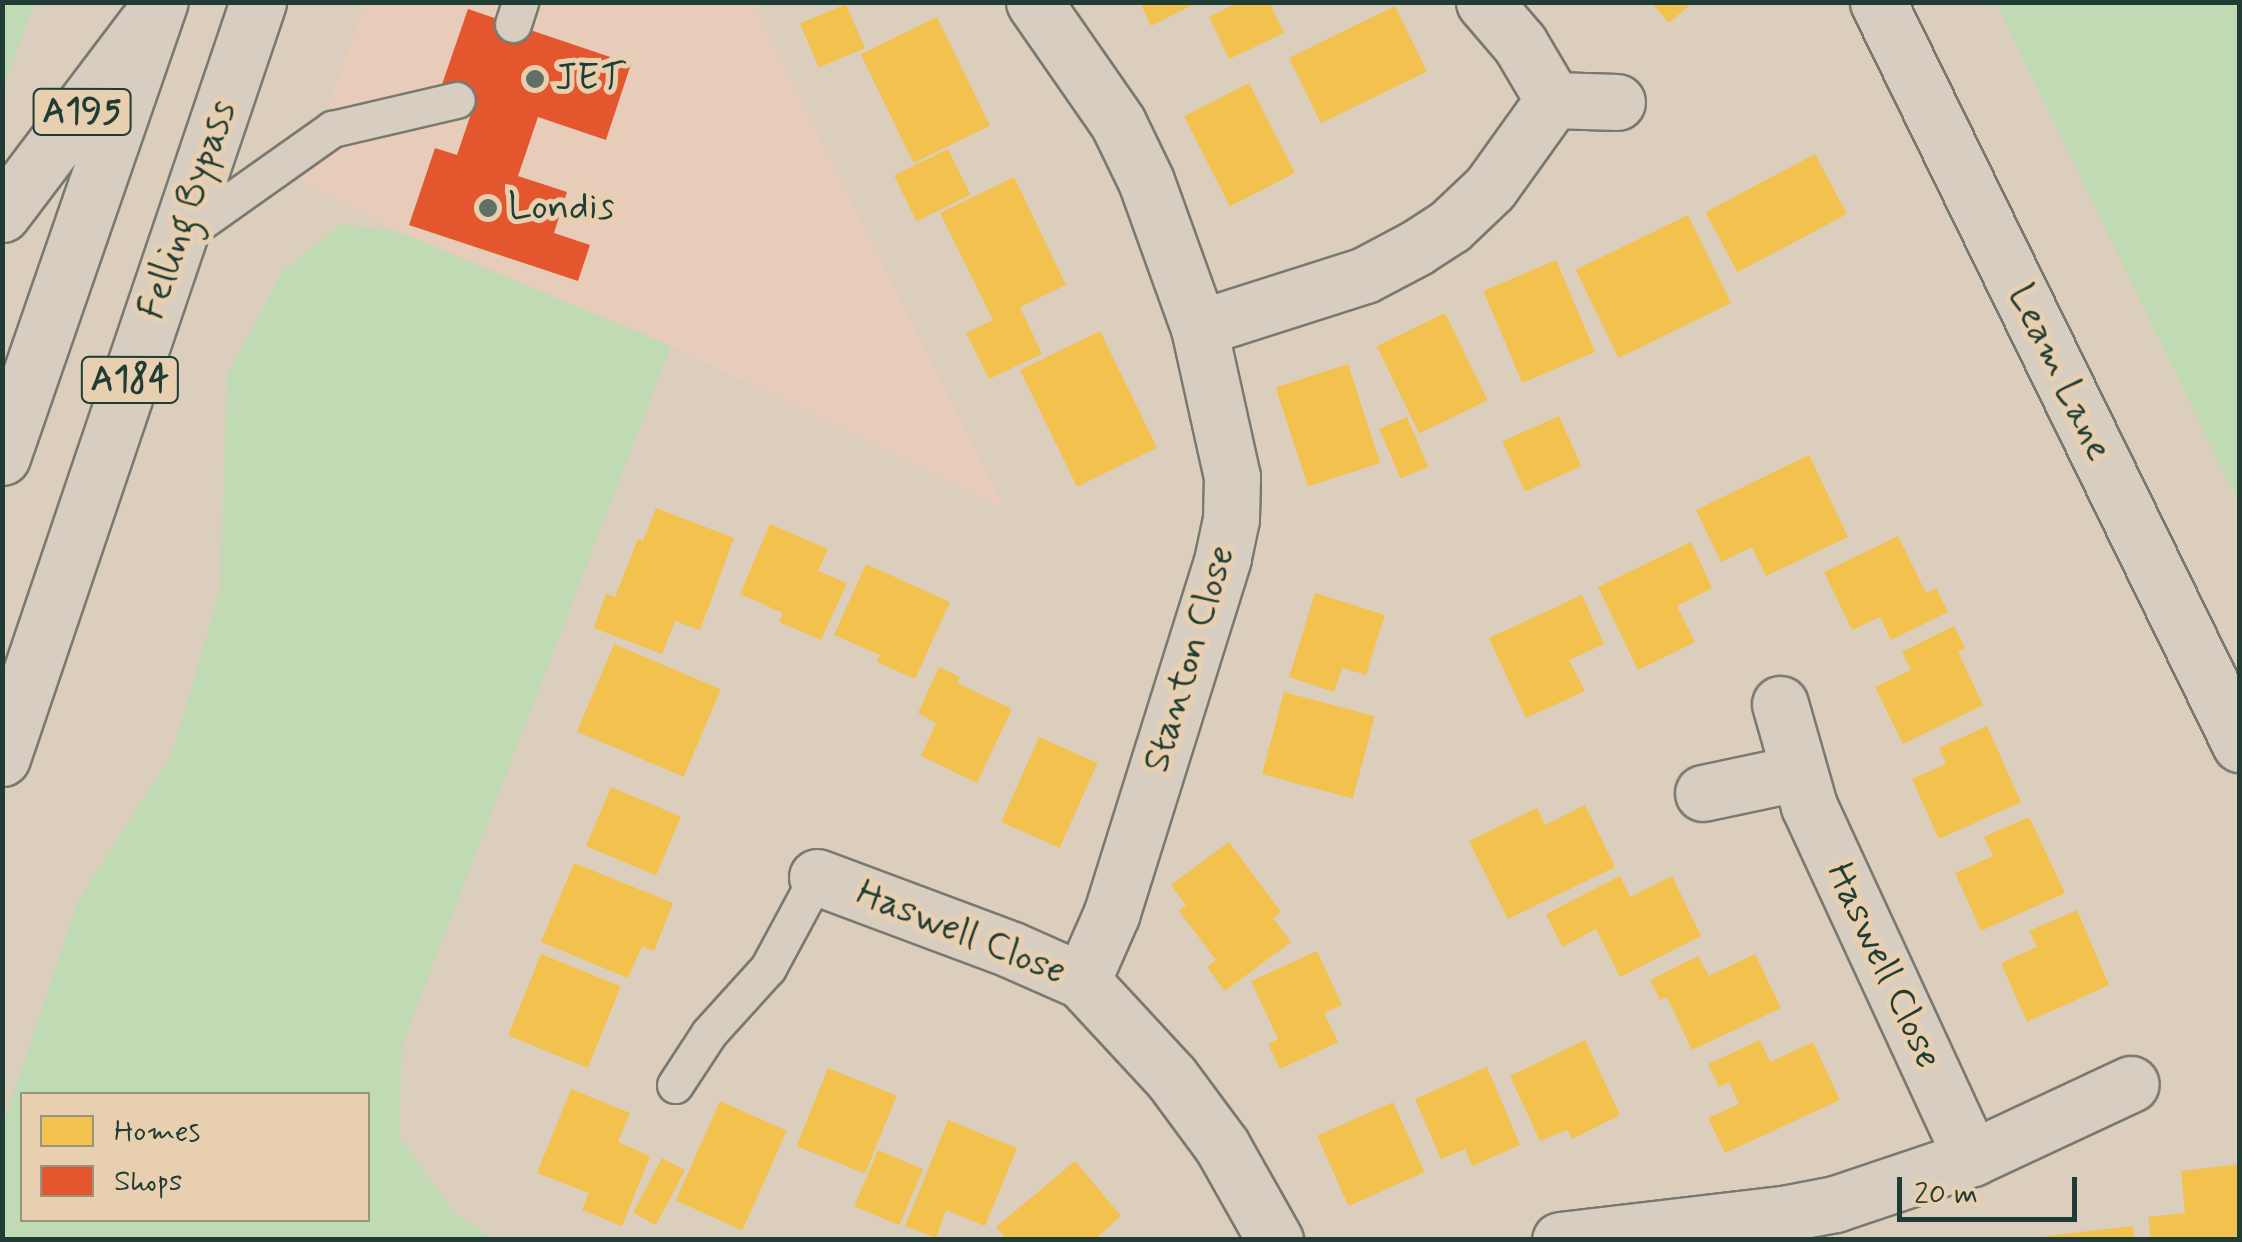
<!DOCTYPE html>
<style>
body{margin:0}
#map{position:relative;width:2242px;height:1242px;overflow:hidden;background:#dbcebd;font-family:Mynerve,sans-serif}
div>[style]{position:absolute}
.built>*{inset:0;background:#e6ccb9}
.green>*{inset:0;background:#c0dbb4}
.homes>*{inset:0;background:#f2c14e;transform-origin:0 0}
.shops>*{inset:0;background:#e4572e}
.roads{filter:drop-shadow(2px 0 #79796f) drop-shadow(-2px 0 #79796f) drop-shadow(0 2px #79796f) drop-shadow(0 -2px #79796f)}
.lane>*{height:35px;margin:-17.5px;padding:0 17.5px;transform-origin:17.5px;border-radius:17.5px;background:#d7cdc1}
.street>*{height:55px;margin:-27.5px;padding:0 27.5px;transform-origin:27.5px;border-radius:27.5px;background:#d7cdc1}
.secondary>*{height:55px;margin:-27.5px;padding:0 27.5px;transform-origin:27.5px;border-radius:27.5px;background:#d7cdc1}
.primary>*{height:55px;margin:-27.5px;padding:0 27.5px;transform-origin:27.5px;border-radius:27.5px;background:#d7cdc1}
.highway>*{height:55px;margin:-27.5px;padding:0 27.5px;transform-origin:27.5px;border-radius:27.5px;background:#d7cdc1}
.dots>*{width:28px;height:28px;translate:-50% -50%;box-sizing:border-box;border:5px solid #e8cfb0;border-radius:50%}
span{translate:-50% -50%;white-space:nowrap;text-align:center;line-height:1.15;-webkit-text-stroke:10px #e8cfb0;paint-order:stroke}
.shield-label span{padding:2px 8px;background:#e8cfb0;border:2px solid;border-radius:8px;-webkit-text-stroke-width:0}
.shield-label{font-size:35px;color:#1f3d34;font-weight:700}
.poi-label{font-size:38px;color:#1f3d34}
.left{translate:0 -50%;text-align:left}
.street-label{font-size:38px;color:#1f3d34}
.frame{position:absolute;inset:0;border:5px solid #1f3d34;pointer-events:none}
.legend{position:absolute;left:20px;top:1092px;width:350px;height:130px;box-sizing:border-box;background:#e8cfb0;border:2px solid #98957e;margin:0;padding:12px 18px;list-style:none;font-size:30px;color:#1f3d34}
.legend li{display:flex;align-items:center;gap:20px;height:50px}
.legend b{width:50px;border:2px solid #98957e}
.scale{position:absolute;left:1897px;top:1177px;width:180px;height:45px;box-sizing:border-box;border:5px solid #1f3d34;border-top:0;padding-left:12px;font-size:30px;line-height:35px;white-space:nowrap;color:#1f3d34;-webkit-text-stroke:8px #e8cfb0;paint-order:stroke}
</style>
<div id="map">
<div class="built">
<i style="clip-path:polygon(364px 3px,753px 3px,1006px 510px,671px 346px,402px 233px,302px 182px)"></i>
</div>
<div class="green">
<i style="clip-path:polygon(3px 2px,34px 3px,3px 89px,2px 3px)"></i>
<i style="clip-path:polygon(1996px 3px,2239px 3px,2239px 504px)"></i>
<i style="clip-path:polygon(evenodd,341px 224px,402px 233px,671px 346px,402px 1045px,399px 1136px,455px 1214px,494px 1239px,3px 1239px,3px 1123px,77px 902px,172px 754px,220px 590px,227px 375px,282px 272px,341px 224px,22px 1094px,368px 1094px,368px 1220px,22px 1220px,22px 1094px)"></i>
</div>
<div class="homes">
<i style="clip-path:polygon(1140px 2px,1198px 2px,1151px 26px)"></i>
<i style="clip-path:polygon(1239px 2px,1269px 2px,1284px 33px,1229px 59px,1209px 17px)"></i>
<i style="clip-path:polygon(1651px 2px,1693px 2px,1669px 23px)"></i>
<i style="left:846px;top:4px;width:48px;height:50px;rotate:67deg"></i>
<i style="left:1395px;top:6px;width:73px;height:118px;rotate:64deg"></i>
<i style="left:937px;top:17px;width:121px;height:85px;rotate:64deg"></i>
<i style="left:1249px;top:83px;width:101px;height:73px;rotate:63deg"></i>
<i style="left:948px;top:149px;width:51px;height:60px;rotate:64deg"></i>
<i style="left:1815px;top:154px;width:68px;height:124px;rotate:62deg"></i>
<i style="clip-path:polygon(1014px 177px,1066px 285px,1020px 307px,1042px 354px,989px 379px,966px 333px,993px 320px,940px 213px)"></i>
<i style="left:1688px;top:215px;width:98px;height:125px;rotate:64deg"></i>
<i style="left:1556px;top:260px;width:100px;height:79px;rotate:67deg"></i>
<i style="left:1445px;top:313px;width:97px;height:76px;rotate:64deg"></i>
<i style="left:1100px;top:331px;width:130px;height:89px;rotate:64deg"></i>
<i style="left:1348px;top:364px;width:104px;height:76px;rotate:72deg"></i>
<i style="left:1559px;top:416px;width:55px;height:62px;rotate:66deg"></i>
<i style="left:1407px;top:417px;width:54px;height:30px;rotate:67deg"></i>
<i style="clip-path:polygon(1809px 455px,1848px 537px,1766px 576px,1752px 547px,1721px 562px,1696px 510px)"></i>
<i style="clip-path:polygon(656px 508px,734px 538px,700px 630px,675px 621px,662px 654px,594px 628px,606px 594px,615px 597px,638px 539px,643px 541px)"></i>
<i style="clip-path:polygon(770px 524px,828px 549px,818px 571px,847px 583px,821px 640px,779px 622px,783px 613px,740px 594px)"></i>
<i style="clip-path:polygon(1898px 536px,1926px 593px,1936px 588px,1948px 612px,1891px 640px,1880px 617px,1852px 630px,1824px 572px)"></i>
<i style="clip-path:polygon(1691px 542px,1712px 588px,1677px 606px,1695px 642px,1638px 670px,1598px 587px)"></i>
<i style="clip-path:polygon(866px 564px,950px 602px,915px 679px,877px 662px,880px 655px,834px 635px)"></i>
<i style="clip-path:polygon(1315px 593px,1385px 615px,1366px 675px,1342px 668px,1334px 692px,1289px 677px)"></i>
<i style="clip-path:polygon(1582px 595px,1604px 644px,1569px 660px,1585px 691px,1526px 718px,1489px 638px)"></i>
<i style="clip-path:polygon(1954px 626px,1965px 648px,1958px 652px,1983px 705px,1903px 744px,1875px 687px,1911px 670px,1902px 652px)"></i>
<i style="left:614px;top:644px;width:116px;height:95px;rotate:23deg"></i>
<i style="clip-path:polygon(939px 667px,960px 677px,957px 683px,1012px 709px,977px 783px,921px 756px,936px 723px,918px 713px)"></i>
<i style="left:1284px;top:692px;width:94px;height:85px;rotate:15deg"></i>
<i style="clip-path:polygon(1987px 726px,2021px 802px,1939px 839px,1912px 779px,1946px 764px,1939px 748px)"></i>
<i style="left:1039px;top:737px;width:64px;height:93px;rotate:24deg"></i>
<i style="left:611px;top:787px;width:76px;height:64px;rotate:23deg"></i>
<i style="clip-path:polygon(1585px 805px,1615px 867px,1508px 919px,1469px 841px,1537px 808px,1545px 825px)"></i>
<i style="clip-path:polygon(2029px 817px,2065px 893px,1981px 931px,1955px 873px,1993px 856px,1984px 837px)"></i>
<i style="clip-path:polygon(1229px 842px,1281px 912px,1273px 918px,1291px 942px,1225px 991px,1207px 967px,1216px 960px,1179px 911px,1186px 905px,1171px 885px)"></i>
<i style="clip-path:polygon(574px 863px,673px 903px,654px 951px,642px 946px,628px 978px,541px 942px)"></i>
<i style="clip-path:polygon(1620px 876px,1630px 897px,1672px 876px,1701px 936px,1620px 977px,1596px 929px,1562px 947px,1546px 914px)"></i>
<i style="clip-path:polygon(2077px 910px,2109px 985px,2027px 1022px,2001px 963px,2037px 947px,2029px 931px)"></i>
<i style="clip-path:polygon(1317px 951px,1342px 1005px,1324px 1013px,1338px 1042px,1280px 1069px,1268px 1044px,1278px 1039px,1251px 981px)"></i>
<i style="left:541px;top:954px;width:86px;height:88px;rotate:22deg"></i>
<i style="clip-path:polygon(1755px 954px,1781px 1008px,1692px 1050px,1667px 997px,1660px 1000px,1650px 980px,1698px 956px,1709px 976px)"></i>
<i style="clip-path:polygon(1585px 1040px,1620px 1115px,1572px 1139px,1567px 1130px,1540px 1141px,1510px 1076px)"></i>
<i style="clip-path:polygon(1760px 1040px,1770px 1062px,1813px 1042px,1840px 1100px,1725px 1153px,1708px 1118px,1739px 1104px,1729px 1082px,1719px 1087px,1708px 1064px)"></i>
<i style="clip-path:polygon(1487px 1067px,1520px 1145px,1472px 1166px,1465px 1149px,1441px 1159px,1415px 1099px)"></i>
<i style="left:828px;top:1068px;width:74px;height:84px;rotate:22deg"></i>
<i style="clip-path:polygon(571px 1089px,630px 1113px,618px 1142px,650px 1156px,622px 1226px,582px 1210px,589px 1193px,537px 1173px)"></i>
<i style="left:720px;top:1101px;width:73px;height:109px;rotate:24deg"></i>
<i style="left:1393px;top:1102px;width:77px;height:83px;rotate:66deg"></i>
<i style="clip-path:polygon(948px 1120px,1017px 1148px,985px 1226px,946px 1210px,936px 1238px,905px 1226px)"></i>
<i style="left:878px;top:1150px;width:49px;height:61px;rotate:23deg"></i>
<i style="left:662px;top:1158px;width:26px;height:62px;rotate:28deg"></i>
<i style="clip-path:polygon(1075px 1161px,1121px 1216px,1094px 1240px,1007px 1240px,996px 1227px)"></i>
<i style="clip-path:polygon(2240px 1164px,2240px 1240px,2151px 1240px,2148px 1217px,2185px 1213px,2181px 1171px)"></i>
<i style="clip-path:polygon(2133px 1226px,2135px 1240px,2047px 1240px,2046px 1236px)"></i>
</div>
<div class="shops">
<i style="clip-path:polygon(468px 9px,631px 64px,606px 140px,538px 117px,518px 176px,567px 192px,554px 233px,590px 245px,578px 281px,409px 225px,435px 148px,457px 155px,474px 105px,439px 93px)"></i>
</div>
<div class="roads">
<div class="lane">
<i style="left:513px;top:24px;width:23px;rotate:-72deg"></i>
<i style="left:178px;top:238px;width:189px;rotate:-35.3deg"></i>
<i style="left:332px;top:129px;width:128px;rotate:-13.1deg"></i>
<i style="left:675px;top:1085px;width:62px;rotate:-56.8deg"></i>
<i style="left:709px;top:1033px;width:88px;rotate:-47.8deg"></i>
<i style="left:768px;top:968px;width:103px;rotate:-61.7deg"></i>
</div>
<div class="street">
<i style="left:1034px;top:2px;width:147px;rotate:55.2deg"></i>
<i style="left:1118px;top:123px;width:64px;rotate:64.2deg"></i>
<i style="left:1146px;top:181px;width:156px;rotate:70.2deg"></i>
<i style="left:1199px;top:328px;width:153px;rotate:77.5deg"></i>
<i style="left:1232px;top:477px;width:42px;rotate:91.4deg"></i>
<i style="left:1231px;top:519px;width:40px;rotate:102deg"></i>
<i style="left:1223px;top:558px;width:374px;rotate:107.4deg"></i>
<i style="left:1111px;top:915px;width:72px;rotate:113.7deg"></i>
<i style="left:1484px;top:2px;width:55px;rotate:49.4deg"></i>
<i style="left:1520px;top:44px;width:65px;rotate:59.5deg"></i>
<i style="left:1199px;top:328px;width:174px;rotate:-17.7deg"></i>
<i style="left:1365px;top:275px;width:58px;rotate:-27.9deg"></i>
<i style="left:1416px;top:248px;width:40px;rotate:-32.9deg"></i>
<i style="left:1450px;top:226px;width:55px;rotate:-43.5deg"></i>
<i style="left:1490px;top:188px;width:108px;rotate:-54.4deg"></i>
<i style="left:1553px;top:100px;width:64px;rotate:1.8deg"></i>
<i style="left:1780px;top:704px;width:106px;rotate:74.1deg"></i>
<i style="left:1809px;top:806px;width:388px;rotate:65.2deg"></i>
<i style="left:1703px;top:793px;width:96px;rotate:-12deg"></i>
<i style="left:817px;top:877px;width:208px;rotate:20.5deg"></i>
<i style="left:1012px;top:950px;width:77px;rotate:23.9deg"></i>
<i style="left:1082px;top:981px;width:131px;rotate:47.2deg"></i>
<i style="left:1171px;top:1077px;width:86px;rotate:53.5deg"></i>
<i style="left:1222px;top:1146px;width:108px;rotate:60.6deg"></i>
<i style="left:1560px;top:1240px;width:225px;rotate:-6.7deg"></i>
<i style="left:1783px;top:1214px;width:53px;rotate:-10.9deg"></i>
<i style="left:1835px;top:1204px;width:145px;rotate:-18.6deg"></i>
<i style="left:1972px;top:1158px;width:175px;rotate:-25deg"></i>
</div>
<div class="secondary">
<i style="left:1878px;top:2px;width:826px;rotate:63.99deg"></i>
</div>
<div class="primary">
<i style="left:2px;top:214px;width:237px;rotate:-52.9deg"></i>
</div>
<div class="highway">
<i style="left:2px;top:457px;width:482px;rotate:-70.9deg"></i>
<i style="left:2px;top:758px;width:798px;rotate:-71.29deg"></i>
</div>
</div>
<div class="dots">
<i style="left:535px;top:79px;background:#617064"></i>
<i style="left:488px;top:208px;background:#617064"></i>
</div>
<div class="shield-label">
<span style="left:82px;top:112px">A195</span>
<span style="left:130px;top:380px">A184</span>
</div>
<div class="poi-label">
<span class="left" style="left:555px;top:79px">JET</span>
<span class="left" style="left:508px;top:208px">Londis</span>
</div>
<div class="street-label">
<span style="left:188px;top:210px;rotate:-71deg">Felling Bypass</span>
<span style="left:2059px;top:373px;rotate:64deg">Leam Lane</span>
<span style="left:1190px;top:659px;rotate:-73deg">Stanton Close</span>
<span style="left:961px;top:933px;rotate:22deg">Haswell Close</span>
<span style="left:1883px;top:966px;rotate:65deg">Haswell Close</span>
</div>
<div class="frame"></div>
<ul class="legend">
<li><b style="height:28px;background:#f2c14e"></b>Homes</li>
<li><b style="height:28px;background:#e4572e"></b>Shops</li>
</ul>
<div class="scale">20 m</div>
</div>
